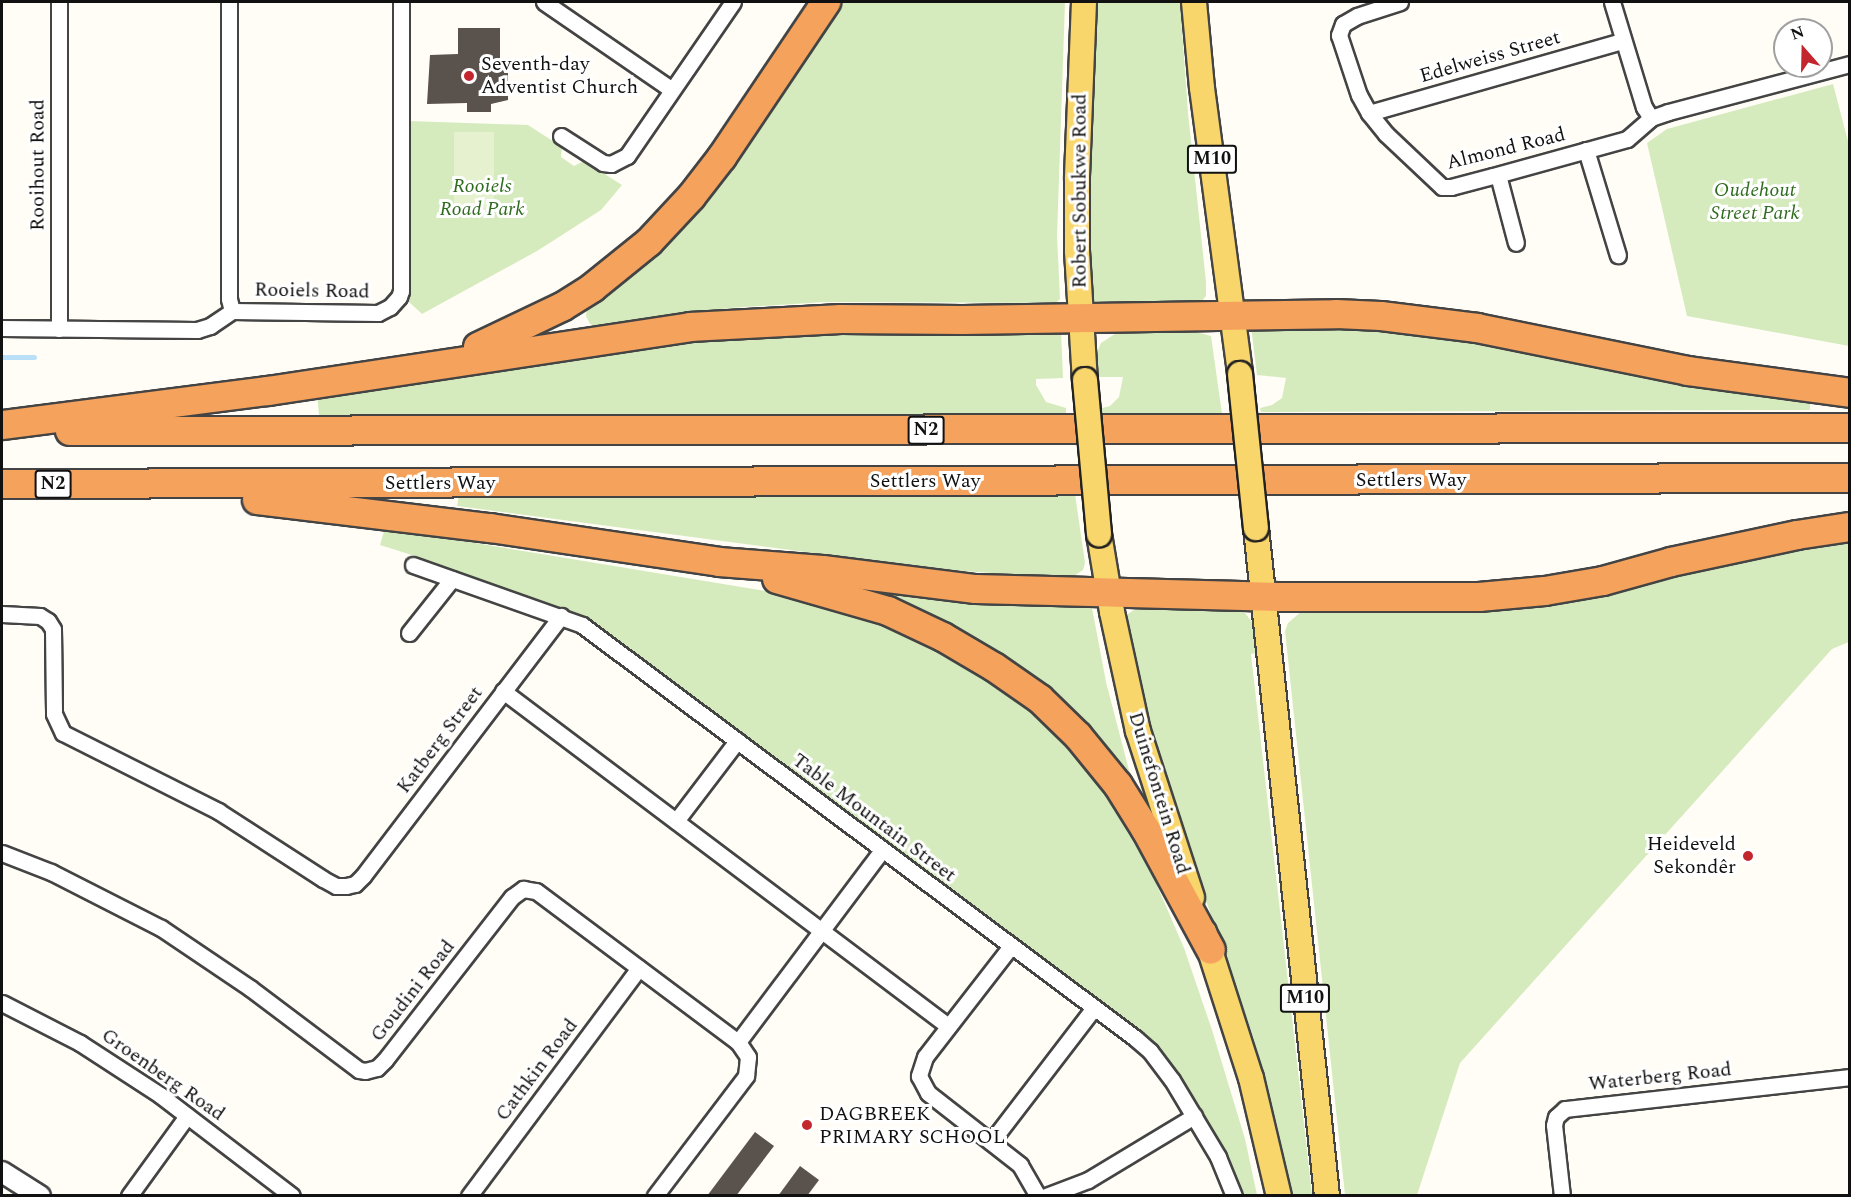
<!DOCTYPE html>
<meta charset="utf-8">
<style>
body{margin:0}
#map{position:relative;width:1851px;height:1197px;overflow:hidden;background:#fffdf5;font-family:Spectral,serif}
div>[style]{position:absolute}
.green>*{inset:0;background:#d5ebbd}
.pitch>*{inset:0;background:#e6f2cf;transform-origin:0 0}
.stream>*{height:5px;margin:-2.5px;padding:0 2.5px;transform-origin:2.5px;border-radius:2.5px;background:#b9e0f7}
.building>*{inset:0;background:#5a524d}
.roads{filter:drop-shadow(2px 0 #444) drop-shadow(-2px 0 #444) drop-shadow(0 2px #444) drop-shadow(0 -2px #444)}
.minor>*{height:15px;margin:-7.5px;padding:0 7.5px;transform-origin:7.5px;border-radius:7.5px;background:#fff}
.tertiary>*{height:20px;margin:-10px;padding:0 10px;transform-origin:10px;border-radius:10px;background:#fff}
.primary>*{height:24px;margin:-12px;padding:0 12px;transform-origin:12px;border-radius:12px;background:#f9d66b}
.motorway>*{height:28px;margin:-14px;padding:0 14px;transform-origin:14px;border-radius:14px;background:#f5a25d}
.bridges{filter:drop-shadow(2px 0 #222) drop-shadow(-2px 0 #222) drop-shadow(0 2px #222) drop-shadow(0 -2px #222)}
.primary-bridge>*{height:24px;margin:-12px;padding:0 12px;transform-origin:12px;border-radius:12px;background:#f9d66b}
.dots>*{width:16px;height:16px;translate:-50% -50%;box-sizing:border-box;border:3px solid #fff;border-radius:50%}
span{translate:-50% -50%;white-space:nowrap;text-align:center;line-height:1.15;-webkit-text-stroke:6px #fff;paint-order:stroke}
.shield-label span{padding:2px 4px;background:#fff;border:2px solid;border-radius:4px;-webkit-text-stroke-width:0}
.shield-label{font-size:18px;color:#111;font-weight:700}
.street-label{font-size:20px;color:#111}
.poi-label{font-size:20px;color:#111}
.left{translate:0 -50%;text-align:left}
.right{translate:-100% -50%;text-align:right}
.park-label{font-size:20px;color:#2f6b1f;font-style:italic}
.frame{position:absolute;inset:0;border:3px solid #111;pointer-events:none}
.north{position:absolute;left:1773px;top:18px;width:60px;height:60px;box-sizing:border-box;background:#fff;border:2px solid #a0a0a0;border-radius:50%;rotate:340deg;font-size:16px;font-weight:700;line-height:24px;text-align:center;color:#111}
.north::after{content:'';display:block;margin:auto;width:21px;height:27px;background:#c4262e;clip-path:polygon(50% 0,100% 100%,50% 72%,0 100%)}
</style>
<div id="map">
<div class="green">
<i style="clip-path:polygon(840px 2px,1065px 2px,1057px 236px,1060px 299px,1056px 303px,824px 302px,729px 308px,598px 327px,590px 324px,586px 316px,587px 307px)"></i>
<i style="clip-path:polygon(1095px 2px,1180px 2px,1188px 113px,1206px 282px,1206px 296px,1201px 302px,1092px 302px,1088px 261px,1088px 118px)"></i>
<i style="clip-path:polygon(1833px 84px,1849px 145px,1849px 346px,1687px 316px,1647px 143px,1667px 129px)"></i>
<i style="clip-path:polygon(409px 121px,528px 125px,562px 147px,561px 157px,574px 166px,584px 161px,622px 185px,601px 210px,537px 251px,422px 314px,408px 301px)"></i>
<i style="clip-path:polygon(1251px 326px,1365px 326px,1456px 337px,1714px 389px,1810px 403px,1810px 410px,1261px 412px,1260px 408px,1272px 405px,1282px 398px,1286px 378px,1257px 375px)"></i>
<i style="clip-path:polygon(1051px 330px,1061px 333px,1063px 378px,1036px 379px,1036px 385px,1046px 402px,1066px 408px,1066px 414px,319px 415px,317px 394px,732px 334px,987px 334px)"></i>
<i style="clip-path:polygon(1121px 330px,1189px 330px,1211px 336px,1222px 414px,1098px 414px,1098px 409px,1110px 406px,1119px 397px,1123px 377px,1095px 377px,1094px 359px,1101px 343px)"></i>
<i style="clip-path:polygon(1075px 494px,1085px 563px,1083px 570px,1074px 576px,1051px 577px,934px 569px,457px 506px,459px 495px)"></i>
<i style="clip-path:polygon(385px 528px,783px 594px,915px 634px,1016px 696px,1062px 739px,1099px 780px,1149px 867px,1184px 948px,1212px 1030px,1245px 1139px,1257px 1195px,1241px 1195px,1231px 1168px,1179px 1078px,1126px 1025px,595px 622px,576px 613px,414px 561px,415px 556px,380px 545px)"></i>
<i style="clip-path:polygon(1849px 536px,1849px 642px,1832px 649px,1460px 1063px,1417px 1195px,1345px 1195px,1285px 631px,1288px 623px,1302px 611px)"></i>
<i style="clip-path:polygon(876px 592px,990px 603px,1092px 608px,1106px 682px,1131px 778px,1127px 780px)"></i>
<i style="clip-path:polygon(1137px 608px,1236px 609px,1245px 613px,1252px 622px,1256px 653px,1251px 654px,1312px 1195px,1291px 1195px,1276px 1121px,1253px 1036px,1152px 745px,1125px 621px,1128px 614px)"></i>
</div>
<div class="pitch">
<i style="left:454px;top:132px;width:40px;height:81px"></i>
</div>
<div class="stream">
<i style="left:2px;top:357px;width:32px"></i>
</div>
<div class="building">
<i style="clip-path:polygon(458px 28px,500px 28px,500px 66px,508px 66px,508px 100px,491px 104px,491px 112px,467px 112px,467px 103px,427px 104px,430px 55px,458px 54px)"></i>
<i style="clip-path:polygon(755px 1132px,774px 1146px,736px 1196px,707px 1196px)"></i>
<i style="clip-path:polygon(800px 1166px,819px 1180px,807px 1196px,778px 1196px)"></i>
</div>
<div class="roads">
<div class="minor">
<i style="left:229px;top:2px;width:297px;rotate:90deg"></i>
<i style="left:229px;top:299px;width:12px;rotate:76deg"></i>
<i style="left:544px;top:2px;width:155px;rotate:34.5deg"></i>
<i style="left:1400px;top:2px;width:45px;rotate:162deg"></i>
<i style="left:1357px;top:16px;width:16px;rotate:150deg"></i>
<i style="left:1343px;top:24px;width:12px;rotate:110deg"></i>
<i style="left:1339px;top:35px;width:63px;rotate:71.6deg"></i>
<i style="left:1359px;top:95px;width:21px;rotate:61deg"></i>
<i style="left:1369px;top:113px;width:27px;rotate:51deg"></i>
<i style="left:1386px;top:134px;width:77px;rotate:43.4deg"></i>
<i style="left:1442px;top:187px;width:9px"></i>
<i style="left:1451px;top:187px;width:43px;rotate:-14.7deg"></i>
<i style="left:1493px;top:176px;width:139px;rotate:-15.4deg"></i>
<i style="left:1627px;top:139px;width:32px;rotate:-41deg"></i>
<i style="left:1651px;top:118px;width:18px;rotate:-19deg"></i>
<i style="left:1668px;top:112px;width:188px;rotate:-14.8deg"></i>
<i style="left:1612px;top:2px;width:110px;rotate:73.1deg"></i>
<i style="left:1644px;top:107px;width:13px;rotate:58deg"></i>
<i style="left:1369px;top:113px;width:263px;rotate:-15.9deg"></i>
<i style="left:561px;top:136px;width:50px;rotate:32.7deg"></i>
<i style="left:603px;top:163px;width:8px;rotate:7deg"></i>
<i style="left:611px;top:164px;width:18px;rotate:-27deg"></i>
<i style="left:627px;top:156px;width:187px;rotate:-55.5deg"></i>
<i style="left:1586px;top:150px;width:110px;rotate:73.1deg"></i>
<i style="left:1498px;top:175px;width:70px;rotate:75.2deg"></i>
<i style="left:232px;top:311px;width:146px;rotate:0.8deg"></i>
<i style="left:378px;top:313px;width:13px;rotate:-27deg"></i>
<i style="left:390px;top:307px;width:13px;rotate:-48deg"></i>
<i style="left:399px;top:297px;width:6px;rotate:-72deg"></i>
<i style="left:401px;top:291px;width:289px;rotate:-90deg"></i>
<i style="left:2px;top:328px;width:195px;rotate:0.6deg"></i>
<i style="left:197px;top:330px;width:14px;rotate:-17deg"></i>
<i style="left:210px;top:326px;width:27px;rotate:-34deg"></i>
<i style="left:59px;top:329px;width:327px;rotate:-90deg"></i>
<i style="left:413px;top:565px;width:179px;rotate:19.5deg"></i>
<i style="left:582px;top:625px;width:690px;rotate:36.75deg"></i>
<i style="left:1135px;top:1038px;width:20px;rotate:41deg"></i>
<i style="left:1150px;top:1051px;width:36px;rotate:53deg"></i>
<i style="left:1172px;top:1080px;width:90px;rotate:59.1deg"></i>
<i style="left:1218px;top:1157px;width:42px;rotate:67.7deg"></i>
<i style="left:2px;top:614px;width:38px;rotate:3deg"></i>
<i style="left:40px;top:616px;width:9px;rotate:32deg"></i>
<i style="left:48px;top:621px;width:9px;rotate:58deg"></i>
<i style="left:53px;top:629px;width:85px;rotate:89.3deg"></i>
<i style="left:54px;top:714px;width:21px;rotate:65deg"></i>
<i style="left:63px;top:733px;width:174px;rotate:26.7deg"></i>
<i style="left:218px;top:811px;width:125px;rotate:32.9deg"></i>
<i style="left:323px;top:879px;width:15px;rotate:28deg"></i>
<i style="left:336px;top:886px;width:10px"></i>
<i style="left:346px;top:886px;width:9px;rotate:-13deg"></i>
<i style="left:355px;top:884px;width:11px;rotate:-45deg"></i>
<i style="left:363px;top:876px;width:327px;rotate:-52.7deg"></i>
<i style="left:409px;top:633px;width:69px;rotate:-51.5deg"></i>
<i style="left:503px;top:691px;width:557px;rotate:36.97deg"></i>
<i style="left:676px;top:821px;width:101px;rotate:-52.7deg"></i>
<i style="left:2px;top:853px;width:53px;rotate:21.2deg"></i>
<i style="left:51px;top:872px;width:123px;rotate:27deg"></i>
<i style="left:161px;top:928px;width:107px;rotate:34deg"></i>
<i style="left:250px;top:988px;width:136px;rotate:37deg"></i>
<i style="left:359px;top:1070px;width:6px;rotate:9deg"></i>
<i style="left:365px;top:1071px;width:12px;rotate:-14deg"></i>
<i style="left:377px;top:1068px;width:11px;rotate:-45deg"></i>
<i style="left:385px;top:1060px;width:207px;rotate:-52.1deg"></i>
<i style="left:512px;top:897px;width:14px;rotate:-36deg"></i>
<i style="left:523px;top:889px;width:13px;rotate:9deg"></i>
<i style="left:536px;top:891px;width:252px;rotate:36.8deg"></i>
<i style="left:738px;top:1042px;width:18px;rotate:56deg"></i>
<i style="left:748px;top:1057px;width:19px;rotate:96deg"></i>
<i style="left:746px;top:1076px;width:151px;rotate:127.2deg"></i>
<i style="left:1011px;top:946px;width:140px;rotate:127.8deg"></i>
<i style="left:925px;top:1057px;width:20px;rotate:108deg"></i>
<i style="left:919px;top:1076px;width:19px;rotate:62deg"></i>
<i style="left:928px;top:1093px;width:117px;rotate:38deg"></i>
<i style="left:1020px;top:1165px;width:36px;rotate:60deg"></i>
<i style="left:2px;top:1003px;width:88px;rotate:27.1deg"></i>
<i style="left:80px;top:1043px;width:95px;rotate:33deg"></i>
<i style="left:160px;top:1095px;width:166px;rotate:37.4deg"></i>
<i style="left:738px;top:1042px;width:240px;rotate:-53.1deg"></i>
<i style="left:991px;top:1142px;width:169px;rotate:-52.5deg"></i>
<i style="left:129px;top:1196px;width:99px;rotate:-54.1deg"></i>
<i style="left:469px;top:1196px;width:284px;rotate:-53.3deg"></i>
<i style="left:1046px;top:1196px;width:45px;rotate:-20.9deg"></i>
<i style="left:1088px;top:1180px;width:124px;rotate:-31.1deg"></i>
<i style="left:1562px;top:1196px;width:71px;rotate:-96.4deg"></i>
<i style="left:1554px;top:1125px;width:8px;rotate:-76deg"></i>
<i style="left:1556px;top:1117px;width:12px;rotate:-42deg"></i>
<i style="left:1565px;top:1109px;width:287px;rotate:-6.4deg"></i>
</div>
<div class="tertiary">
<i style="left:2px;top:1172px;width:45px;rotate:32.3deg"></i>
</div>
<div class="primary">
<i style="left:1084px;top:2px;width:177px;rotate:92.3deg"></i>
<i style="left:1077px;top:179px;width:72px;rotate:90deg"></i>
<i style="left:1077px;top:251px;width:129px;rotate:86.5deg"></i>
<i style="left:1194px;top:2px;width:86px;rotate:84.7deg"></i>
<i style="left:1202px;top:88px;width:289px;rotate:82.4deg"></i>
<i style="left:1256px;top:528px;width:672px;rotate:83.93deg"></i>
<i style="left:1099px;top:534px;width:79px;rotate:80.5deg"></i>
<i style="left:1112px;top:612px;width:122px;rotate:77.7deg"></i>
<i style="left:1138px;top:731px;width:175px;rotate:72deg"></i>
<i style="left:1204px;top:932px;width:153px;rotate:72.2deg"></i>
<i style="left:1251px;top:1078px;width:121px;rotate:76.7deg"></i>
</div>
<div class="motorway">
<i style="left:478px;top:347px;width:93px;rotate:-25.5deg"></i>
<i style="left:562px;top:307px;width:36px;rotate:-32deg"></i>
<i style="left:592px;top:288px;width:73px;rotate:-38.9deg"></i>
<i style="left:649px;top:242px;width:62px;rotate:-47deg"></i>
<i style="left:691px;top:197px;width:51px;rotate:-52.2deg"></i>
<i style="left:722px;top:157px;width:187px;rotate:-56.1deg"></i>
<i style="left:2px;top:425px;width:268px;rotate:-7.3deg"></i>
<i style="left:268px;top:391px;width:427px;rotate:-8.6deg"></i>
<i style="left:690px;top:327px;width:151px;rotate:-3deg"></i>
<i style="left:841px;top:319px;width:122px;rotate:0.5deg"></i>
<i style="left:963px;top:320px;width:373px;rotate:-0.9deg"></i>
<i style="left:1336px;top:314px;width:45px;rotate:2.5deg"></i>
<i style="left:1381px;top:316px;width:97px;rotate:7.1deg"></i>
<i style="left:1477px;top:328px;width:215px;rotate:11.5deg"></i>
<i style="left:1688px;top:371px;width:163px;rotate:7.7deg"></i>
<i style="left:70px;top:431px;width:1780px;rotate:-0.1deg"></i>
<i style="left:2px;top:484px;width:1848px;rotate:-0.19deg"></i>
<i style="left:257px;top:500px;width:235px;rotate:6.9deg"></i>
<i style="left:490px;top:528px;width:232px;rotate:8.4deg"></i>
<i style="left:719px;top:562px;width:104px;rotate:4.4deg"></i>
<i style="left:823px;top:570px;width:154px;rotate:7.1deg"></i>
<i style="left:976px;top:589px;width:303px;rotate:1.5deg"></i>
<i style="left:1279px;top:597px;width:200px"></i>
<i style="left:1479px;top:597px;width:66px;rotate:-5.2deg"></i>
<i style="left:1545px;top:591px;width:59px;rotate:-9.8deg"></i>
<i style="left:1603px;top:581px;width:71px;rotate:-15.6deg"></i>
<i style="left:1671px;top:562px;width:129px;rotate:-12.1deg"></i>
<i style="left:1797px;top:535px;width:54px;rotate:-8.6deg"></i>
<i style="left:777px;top:579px;width:116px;rotate:16.1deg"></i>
<i style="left:888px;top:611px;width:61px;rotate:25.3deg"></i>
<i style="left:943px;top:637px;width:59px;rotate:30.5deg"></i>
<i style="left:994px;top:667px;width:56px;rotate:34.8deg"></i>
<i style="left:1040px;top:699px;width:53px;rotate:44.2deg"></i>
<i style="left:1078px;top:736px;width:63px;rotate:50.8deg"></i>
<i style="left:1118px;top:785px;width:53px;rotate:58.1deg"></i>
<i style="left:1146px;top:830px;width:136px;rotate:61.6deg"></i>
</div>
</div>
<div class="bridges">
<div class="primary-bridge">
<i style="left:1240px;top:374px;width:155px;rotate:84.1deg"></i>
<i style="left:1085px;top:380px;width:155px;rotate:84.8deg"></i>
</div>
</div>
<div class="dots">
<i style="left:469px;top:76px;background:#c4262e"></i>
<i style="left:1748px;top:856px;background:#c4262e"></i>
<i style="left:807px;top:1125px;background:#c4262e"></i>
</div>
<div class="shield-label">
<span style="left:1212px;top:159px">M10</span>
<span style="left:926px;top:430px">N2</span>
<span style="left:53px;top:484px">N2</span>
<span style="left:1305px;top:998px">M10</span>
</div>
<div class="street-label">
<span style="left:1490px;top:57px;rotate:-16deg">Edelweiss Street</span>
<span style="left:1506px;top:149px;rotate:-14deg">Almond Road</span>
<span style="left:38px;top:165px;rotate:-90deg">Rooihout Road</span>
<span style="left:1080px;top:191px;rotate:-90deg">Robert Sobukwe Road</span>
<span style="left:312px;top:291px;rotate:1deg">Rooiels Road</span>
<span style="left:1411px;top:480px">Settlers Way</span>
<span style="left:925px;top:481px">Settlers Way</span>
<span style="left:440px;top:483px">Settlers Way</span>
<span style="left:440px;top:740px;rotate:-53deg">Katberg Street</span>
<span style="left:1159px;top:793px;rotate:73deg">Duinefontein Road</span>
<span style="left:874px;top:818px;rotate:37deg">Table Mountain Street</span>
<span style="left:413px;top:991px;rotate:-52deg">Goudini Road</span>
<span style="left:537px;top:1070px;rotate:-53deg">Cathkin Road</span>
<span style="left:163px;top:1075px;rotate:35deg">Groenberg Road</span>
<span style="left:1660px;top:1077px;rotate:-6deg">Waterberg Road</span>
</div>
<div class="poi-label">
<span class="left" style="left:481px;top:76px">Seventh-day<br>Adventist Church</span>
<span class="right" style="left:1736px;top:856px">Heideveld<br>Sekondêr</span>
<span class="left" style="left:819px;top:1126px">DAGBREEK<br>PRIMARY SCHOOL</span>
</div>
<div class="park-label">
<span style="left:482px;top:198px">Rooiels<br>Road Park</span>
<span style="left:1755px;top:202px">Oudehout<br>Street Park</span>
</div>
<div class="frame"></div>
<div class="north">N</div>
</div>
